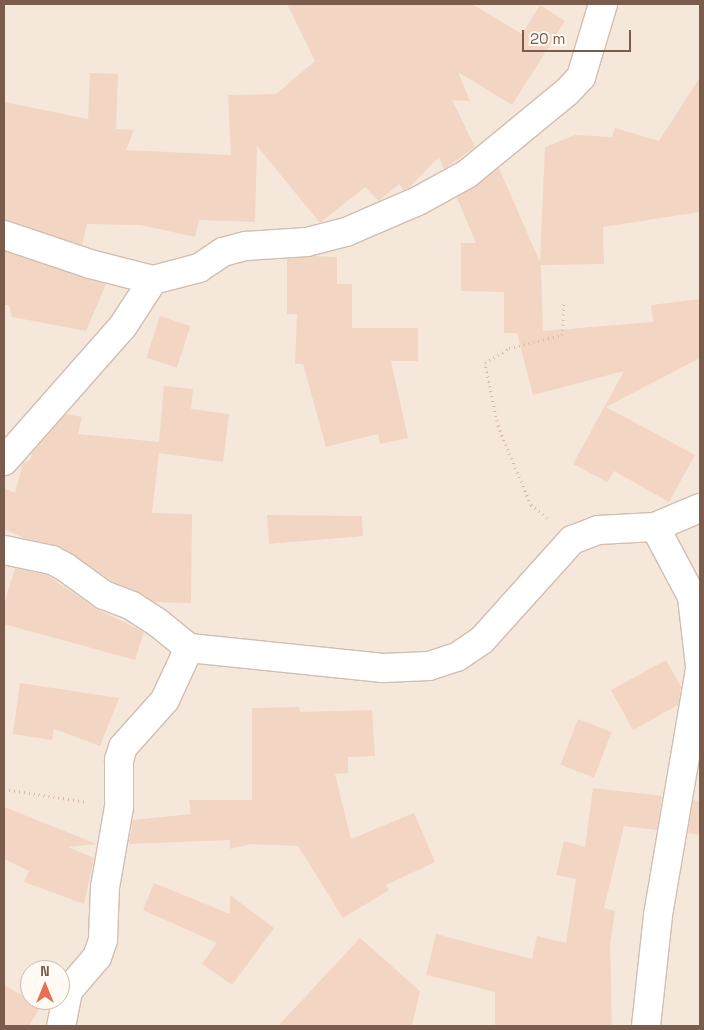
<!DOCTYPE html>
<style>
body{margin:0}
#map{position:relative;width:704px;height:1030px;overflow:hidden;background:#fdf6ec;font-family:"Space Grotesk",sans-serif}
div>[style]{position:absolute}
.residential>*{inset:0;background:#f5e8da}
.building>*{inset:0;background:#f3d5c3;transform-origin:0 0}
.path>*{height:3px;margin-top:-1.5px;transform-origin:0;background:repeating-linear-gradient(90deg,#d9b8a5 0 1px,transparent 0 5px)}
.roads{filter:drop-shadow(1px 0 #d1beb0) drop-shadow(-1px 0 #d1beb0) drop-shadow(0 1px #d1beb0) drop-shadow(0 -1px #d1beb0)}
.minor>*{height:28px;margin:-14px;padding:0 14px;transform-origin:14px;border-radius:14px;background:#fff}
span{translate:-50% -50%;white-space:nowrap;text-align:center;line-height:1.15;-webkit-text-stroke:5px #fffaf3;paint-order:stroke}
.frame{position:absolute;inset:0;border:5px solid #7a5c4d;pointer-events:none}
.north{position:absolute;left:20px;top:960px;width:50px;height:50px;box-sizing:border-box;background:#fffaf3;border:1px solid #cabbb1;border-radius:50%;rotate:0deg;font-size:14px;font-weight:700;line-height:20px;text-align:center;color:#7a5c4d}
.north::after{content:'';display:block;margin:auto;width:18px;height:22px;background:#e76f51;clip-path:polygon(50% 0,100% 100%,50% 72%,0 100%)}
.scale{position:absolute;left:522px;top:30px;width:109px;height:22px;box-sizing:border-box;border:2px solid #7a5c4d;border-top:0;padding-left:6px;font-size:15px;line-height:18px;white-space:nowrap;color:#7a5c4d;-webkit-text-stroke:4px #fffaf3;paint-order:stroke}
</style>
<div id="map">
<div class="residential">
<i style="clip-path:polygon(evenodd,4px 4px,700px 4px,700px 1026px,4px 1026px,4px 4px,30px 970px,60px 970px,60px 1000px,30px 1000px,30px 970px)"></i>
</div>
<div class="building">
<i style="clip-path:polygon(287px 4px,472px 4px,522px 34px,540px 5px,565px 21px,512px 105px,458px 72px,470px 101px,452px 100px,475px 147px,444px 169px,439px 157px,410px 187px,404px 190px,399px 184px,379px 201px,365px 187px,320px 223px,257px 146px,255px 222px,199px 220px,195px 237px,141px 225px,87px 224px,82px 245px,4px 220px,4px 102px,88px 119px,90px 73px,118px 74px,116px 129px,134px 130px,126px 150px,231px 155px,228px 95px,276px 94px,315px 61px)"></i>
<i style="clip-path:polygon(700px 77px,700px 212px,603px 227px,604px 264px,541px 265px,543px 331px,653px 322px,651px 305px,700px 299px,700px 358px,606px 407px,695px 455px,669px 502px,614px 471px,607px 482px,573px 464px,624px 371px,533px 395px,517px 333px,504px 333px,504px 292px,461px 291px,461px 243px,476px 243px,457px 198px,499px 168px,540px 262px,545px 147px,575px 135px,612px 137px,615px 128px,659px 141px)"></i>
<i style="clip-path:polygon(4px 251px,106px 284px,86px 331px,12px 317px,9px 305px,4px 305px)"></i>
<i style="clip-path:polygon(314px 256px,337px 257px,337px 284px,352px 284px,352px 328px,418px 328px,418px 361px,391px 361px,408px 438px,380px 444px,378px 434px,326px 447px,303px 364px,295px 364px,297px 314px,287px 314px,287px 259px)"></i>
<i style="left:160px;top:316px;width:32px;height:44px;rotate:18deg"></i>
<i style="clip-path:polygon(164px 386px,193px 389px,191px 409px,229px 414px,223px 462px,159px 453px,152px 513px,192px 514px,191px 603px,155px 602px,112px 581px,59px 546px,24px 538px,4px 529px,4px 488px,15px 493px,23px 463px,30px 460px,32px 453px,66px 414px,82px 417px,78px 434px,159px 442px)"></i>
<i style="clip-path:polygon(267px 515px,362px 516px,363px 536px,269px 544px)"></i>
<i style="clip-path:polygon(15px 568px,47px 575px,95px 608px,144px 632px,135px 660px,4px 624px,4px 604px)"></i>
<i style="clip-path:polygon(666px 660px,681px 687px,678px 705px,633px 730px,611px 690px)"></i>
<i style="clip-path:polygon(20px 683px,119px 698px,100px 746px,54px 729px,52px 740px,13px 734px)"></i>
<i style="clip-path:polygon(299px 707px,300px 712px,372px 710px,375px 756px,348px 757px,348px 773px,335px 774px,351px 839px,414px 813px,435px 862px,386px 885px,389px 890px,343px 918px,298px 846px,251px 844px,230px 849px,230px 840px,129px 844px,133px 820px,191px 814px,189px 800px,252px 800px,252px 708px)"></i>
<i style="left:578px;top:719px;width:36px;height:49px;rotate:21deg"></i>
<i style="clip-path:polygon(593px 788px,662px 796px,657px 830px,624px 826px,604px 908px,615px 911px,610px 945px,612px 1026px,495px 1026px,495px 992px,426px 975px,436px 934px,532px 959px,537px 936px,566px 943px,576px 879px,556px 875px,564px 841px,585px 847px)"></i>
<i style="clip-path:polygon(693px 800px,700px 801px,700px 835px,688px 833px)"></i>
<i style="clip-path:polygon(4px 807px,97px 844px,68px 847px,94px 858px,84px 904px,24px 882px,29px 871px,4px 859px)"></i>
<i style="clip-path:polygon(154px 883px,230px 914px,230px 895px,274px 928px,232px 985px,202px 964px,217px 943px,143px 910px)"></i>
<i style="clip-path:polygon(360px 938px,420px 991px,412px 1026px,278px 1026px)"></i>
<i style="clip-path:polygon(4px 985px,41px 1006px,29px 1026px,4px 1026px)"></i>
</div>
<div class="path">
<i style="left:547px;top:518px;width:21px;rotate:-141deg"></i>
<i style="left:531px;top:505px;width:86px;rotate:-112.7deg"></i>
<i style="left:498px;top:426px;width:64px;rotate:-101.7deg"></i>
<i style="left:485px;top:363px;width:28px;rotate:-32deg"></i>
<i style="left:509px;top:348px;width:55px;rotate:-13.8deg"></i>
<i style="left:562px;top:335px;width:34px;rotate:-87deg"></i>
<i style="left:4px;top:789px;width:84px;rotate:8.9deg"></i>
</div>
<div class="roads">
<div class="minor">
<i style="left:4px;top:235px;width:91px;rotate:18.6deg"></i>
<i style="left:90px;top:264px;width:65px;rotate:14.3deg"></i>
<i style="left:153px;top:280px;width:48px;rotate:-14.6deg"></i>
<i style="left:199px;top:268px;width:29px;rotate:-34deg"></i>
<i style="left:223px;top:252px;width:24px;rotate:-15deg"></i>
<i style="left:246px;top:246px;width:61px;rotate:-3.8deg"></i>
<i style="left:307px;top:242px;width:40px;rotate:-14.4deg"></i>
<i style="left:346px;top:232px;width:78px;rotate:-23.3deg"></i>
<i style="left:418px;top:201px;width:56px;rotate:-28.9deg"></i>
<i style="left:467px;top:174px;width:129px;rotate:-39.4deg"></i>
<i style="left:567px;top:92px;width:21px;rotate:-47deg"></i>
<i style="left:581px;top:77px;width:76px;rotate:-73.2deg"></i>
<i style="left:4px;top:461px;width:180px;rotate:-48.6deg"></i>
<i style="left:123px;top:326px;width:55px;rotate:-56.9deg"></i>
<i style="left:655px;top:527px;width:79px;rotate:62.1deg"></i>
<i style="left:692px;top:597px;width:69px;rotate:83.4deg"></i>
<i style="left:4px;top:550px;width:49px;rotate:11.8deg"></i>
<i style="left:52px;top:560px;width:15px;rotate:28deg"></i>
<i style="left:65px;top:567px;width:48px;rotate:35.7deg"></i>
<i style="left:104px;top:595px;width:30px;rotate:21deg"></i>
<i style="left:132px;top:606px;width:30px;rotate:33deg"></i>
<i style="left:157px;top:622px;width:41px;rotate:39.1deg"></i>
<i style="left:189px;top:648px;width:57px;rotate:114.8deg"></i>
<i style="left:165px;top:700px;width:63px;rotate:131.8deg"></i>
<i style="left:123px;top:747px;width:14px;rotate:107deg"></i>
<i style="left:119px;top:760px;width:47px;rotate:90deg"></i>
<i style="left:119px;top:807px;width:81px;rotate:99.9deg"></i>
<i style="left:105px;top:887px;width:53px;rotate:92.2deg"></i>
<i style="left:103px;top:940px;width:18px;rotate:109deg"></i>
<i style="left:97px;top:957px;width:45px;rotate:130.5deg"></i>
<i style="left:68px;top:991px;width:36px;rotate:101deg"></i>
<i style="left:189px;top:648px;width:195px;rotate:5.9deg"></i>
<i style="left:383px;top:668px;width:46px;rotate:-2.5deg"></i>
<i style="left:429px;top:666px;width:29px;rotate:-18deg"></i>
<i style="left:457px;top:657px;width:30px;rotate:-34deg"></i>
<i style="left:482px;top:640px;width:135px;rotate:-48deg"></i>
<i style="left:572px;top:540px;width:28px;rotate:-21deg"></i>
<i style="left:598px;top:530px;width:57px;rotate:-3deg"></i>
<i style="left:655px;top:527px;width:49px;rotate:-22.9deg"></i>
<i style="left:646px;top:1026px;width:112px;rotate:-83.8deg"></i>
<i style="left:658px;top:915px;width:251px;rotate:-80.3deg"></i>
</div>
</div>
<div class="frame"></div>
<div class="north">N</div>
<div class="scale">20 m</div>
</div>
